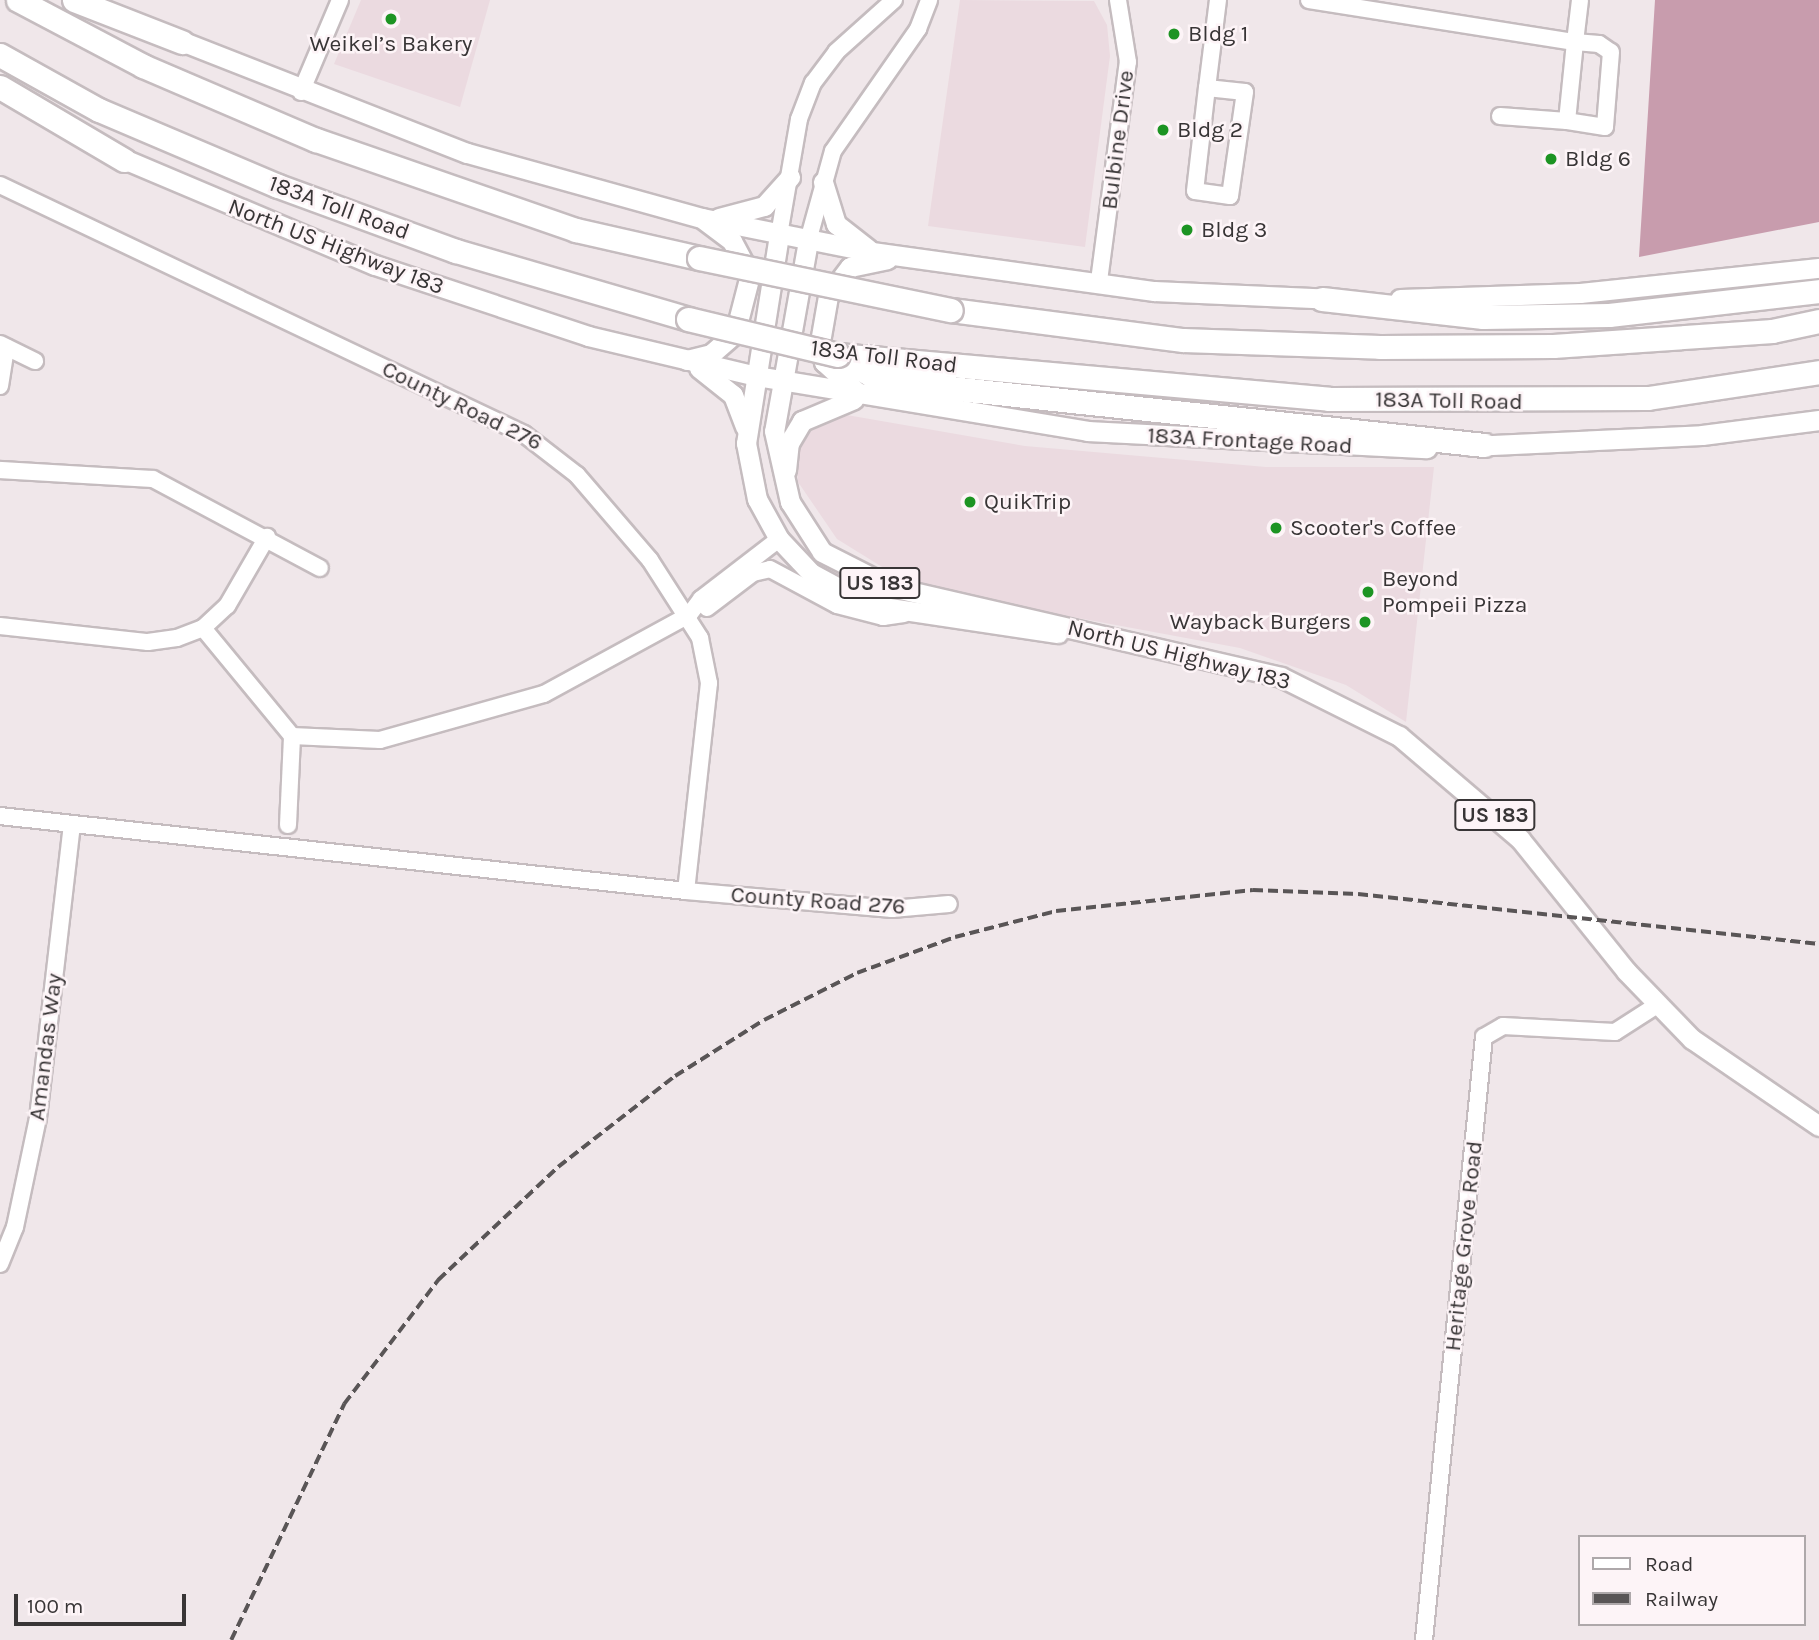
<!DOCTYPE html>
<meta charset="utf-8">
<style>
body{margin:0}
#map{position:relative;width:1819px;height:1640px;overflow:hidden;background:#f0e7ea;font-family:Karla,sans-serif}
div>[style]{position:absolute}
.built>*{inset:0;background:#ebdae0}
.forest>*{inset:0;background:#c89cad}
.roads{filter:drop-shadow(2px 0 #c5bcbf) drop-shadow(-2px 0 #c5bcbf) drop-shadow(0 2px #c5bcbf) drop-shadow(0 -2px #c5bcbf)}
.minor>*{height:16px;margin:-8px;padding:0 8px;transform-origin:8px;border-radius:8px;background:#fff}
.major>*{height:19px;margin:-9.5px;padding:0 9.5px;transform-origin:9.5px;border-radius:9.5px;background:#fff}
.highway>*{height:23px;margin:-11.5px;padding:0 11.5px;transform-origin:11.5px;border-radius:11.5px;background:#fff}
.rail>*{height:3.5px;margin-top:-1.75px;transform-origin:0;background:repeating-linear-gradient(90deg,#595556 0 10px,transparent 0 15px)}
.bridges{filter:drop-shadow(2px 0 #c5bcbf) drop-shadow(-2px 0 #c5bcbf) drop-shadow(0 2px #c5bcbf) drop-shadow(0 -2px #c5bcbf)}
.highway-bridge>*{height:23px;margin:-11.5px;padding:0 11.5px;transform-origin:11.5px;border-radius:11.5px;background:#fff}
.dots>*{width:19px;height:19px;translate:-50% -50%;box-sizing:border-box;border:4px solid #fdf4f7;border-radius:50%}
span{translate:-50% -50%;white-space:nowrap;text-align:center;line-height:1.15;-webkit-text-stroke:5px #fdf4f7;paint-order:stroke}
.shield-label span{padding:2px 5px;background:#fdf4f7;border:2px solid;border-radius:5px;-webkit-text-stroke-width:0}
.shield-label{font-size:21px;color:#383536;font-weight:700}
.poi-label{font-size:23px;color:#383536}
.left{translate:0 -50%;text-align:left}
.right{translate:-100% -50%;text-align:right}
.street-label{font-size:23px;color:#383536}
.legend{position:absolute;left:1578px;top:1535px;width:228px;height:91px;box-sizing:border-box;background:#fdf4f7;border:2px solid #aea8aa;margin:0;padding:9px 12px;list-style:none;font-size:21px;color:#383536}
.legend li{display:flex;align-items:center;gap:14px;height:35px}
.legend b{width:35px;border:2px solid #aea8aa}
.scale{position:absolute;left:14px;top:1594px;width:172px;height:32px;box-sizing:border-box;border:4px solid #383536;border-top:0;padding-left:9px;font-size:21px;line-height:24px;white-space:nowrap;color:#383536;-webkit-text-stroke:5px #fdf4f7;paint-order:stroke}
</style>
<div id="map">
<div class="built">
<i style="clip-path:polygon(361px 0,490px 0,460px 107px,334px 64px)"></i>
<i style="clip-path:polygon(960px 0,1094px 1px,1107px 25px,1110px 56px,1085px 247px,928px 226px)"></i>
<i style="clip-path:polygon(841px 414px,1025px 446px,1266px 467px,1434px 467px,1406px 722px,1346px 685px,1240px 648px,933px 591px,900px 578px,837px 539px,798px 482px,795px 451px,808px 426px)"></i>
</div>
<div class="forest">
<i style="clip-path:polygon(1655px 0,1819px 0,1819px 222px,1639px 257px)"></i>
</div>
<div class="roads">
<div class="minor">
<i style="left:1309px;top:0;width:269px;rotate:9deg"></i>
<i style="left:1575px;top:42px;width:42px;rotate:-83.2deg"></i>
<i style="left:1207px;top:88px;width:38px;rotate:6deg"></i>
<i style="left:1245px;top:92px;width:105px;rotate:98.2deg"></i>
<i style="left:1230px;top:196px;width:35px;rotate:-172deg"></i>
<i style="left:1195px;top:191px;width:104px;rotate:-83.4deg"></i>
<i style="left:1207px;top:88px;width:89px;rotate:-82.9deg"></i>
<i style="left:301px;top:92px;width:100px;rotate:-67deg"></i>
<i style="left:1500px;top:116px;width:67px;rotate:4.3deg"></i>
<i style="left:1567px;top:121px;width:79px;rotate:-84.2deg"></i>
<i style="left:1575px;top:42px;width:24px;rotate:5deg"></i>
<i style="left:1599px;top:44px;width:14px;rotate:34deg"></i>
<i style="left:1611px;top:52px;width:75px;rotate:94.6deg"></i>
<i style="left:1605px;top:127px;width:38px;rotate:-171deg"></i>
<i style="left:0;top:185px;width:580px;rotate:25.42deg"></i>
<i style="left:524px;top:434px;width:67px;rotate:37.7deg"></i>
<i style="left:577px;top:475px;width:112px;rotate:49.3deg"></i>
<i style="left:650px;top:560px;width:93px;rotate:57.3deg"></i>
<i style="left:700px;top:638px;width:46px;rotate:78.7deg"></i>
<i style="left:709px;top:683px;width:209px;rotate:96.3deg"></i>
<i style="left:779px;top:235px;width:118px;rotate:-80.2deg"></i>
<i style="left:799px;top:119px;width:39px;rotate:-69deg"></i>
<i style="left:813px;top:83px;width:39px;rotate:-53deg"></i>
<i style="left:836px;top:52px;width:78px;rotate:-41.9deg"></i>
<i style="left:808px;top:241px;width:93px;rotate:-74.5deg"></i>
<i style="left:833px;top:151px;width:149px;rotate:-55.1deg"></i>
<i style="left:918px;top:29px;width:31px;rotate:-69deg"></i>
<i style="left:1099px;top:281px;width:221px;rotate:-82.5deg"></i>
<i style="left:1128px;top:62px;width:63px;rotate:-99.2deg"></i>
<i style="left:0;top:344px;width:39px;rotate:26deg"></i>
<i style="left:0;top:386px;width:39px;rotate:-81deg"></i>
<i style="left:0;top:470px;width:153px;rotate:3.4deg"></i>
<i style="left:153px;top:479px;width:189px;rotate:28.1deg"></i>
<i style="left:707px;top:608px;width:58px;rotate:-37.3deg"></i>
<i style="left:753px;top:573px;width:17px;rotate:-13deg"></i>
<i style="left:770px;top:569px;width:76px;rotate:28.2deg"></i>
<i style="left:837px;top:605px;width:48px;rotate:14.6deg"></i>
<i style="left:883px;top:617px;width:21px;rotate:-8deg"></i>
<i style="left:0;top:626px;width:149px;rotate:6.2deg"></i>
<i style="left:148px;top:642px;width:29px;rotate:-8deg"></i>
<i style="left:177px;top:638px;width:28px;rotate:-21deg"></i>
<i style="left:203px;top:628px;width:33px;rotate:-43deg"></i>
<i style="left:227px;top:606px;width:80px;rotate:-59.9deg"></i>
<i style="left:203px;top:628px;width:140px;rotate:50.5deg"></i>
<i style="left:292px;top:736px;width:88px;rotate:2.6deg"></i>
<i style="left:380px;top:740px;width:170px;rotate:-15.7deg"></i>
<i style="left:544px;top:694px;width:165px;rotate:-28.6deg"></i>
<i style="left:689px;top:615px;width:20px;rotate:-53deg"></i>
<i style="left:701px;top:599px;width:98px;rotate:-37.6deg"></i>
<i style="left:0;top:816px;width:690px;rotate:6.24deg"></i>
<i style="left:686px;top:891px;width:207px;rotate:5deg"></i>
<i style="left:892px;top:909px;width:57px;rotate:-5deg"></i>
<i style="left:288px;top:825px;width:89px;rotate:-87.4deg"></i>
<i style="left:0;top:1264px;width:40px;rotate:-68deg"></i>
<i style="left:15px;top:1227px;width:111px;rotate:-78.1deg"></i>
<i style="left:38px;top:1118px;width:295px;rotate:-83.4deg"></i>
<i style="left:1424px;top:1640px;width:606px;rotate:-84.32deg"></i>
<i style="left:1484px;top:1037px;width:22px;rotate:-30deg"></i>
<i style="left:1503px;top:1026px;width:112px;rotate:3.1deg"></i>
<i style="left:1615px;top:1032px;width:50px;rotate:-32.7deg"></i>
</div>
<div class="major">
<i style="left:171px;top:37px;width:318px;rotate:21.4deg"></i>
<i style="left:467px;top:153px;width:244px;rotate:15.5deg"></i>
<i style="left:702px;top:218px;width:173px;rotate:11.3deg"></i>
<i style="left:872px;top:252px;width:285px;rotate:7.9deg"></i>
<i style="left:1154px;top:291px;width:181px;rotate:2.5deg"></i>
<i style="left:112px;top:154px;width:285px;rotate:22.9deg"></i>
<i style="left:375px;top:265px;width:225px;rotate:18.4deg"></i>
<i style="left:588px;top:336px;width:173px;rotate:13.4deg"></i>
<i style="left:756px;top:376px;width:336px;rotate:9.4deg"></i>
<i style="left:1087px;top:431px;width:340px;rotate:2.9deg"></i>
<i style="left:823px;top:182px;width:44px;rotate:72.8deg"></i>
<i style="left:836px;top:224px;width:41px;rotate:38deg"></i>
<i style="left:719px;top:218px;width:47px;rotate:-14.9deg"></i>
<i style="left:764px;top:206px;width:39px;rotate:-48deg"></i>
<i style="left:779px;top:235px;width:211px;rotate:99deg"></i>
<i style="left:746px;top:443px;width:57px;rotate:78.9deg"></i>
<i style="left:757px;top:499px;width:46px;rotate:61.2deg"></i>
<i style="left:779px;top:539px;width:47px;rotate:46.7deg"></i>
<i style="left:811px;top:573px;width:67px;rotate:28.5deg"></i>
<i style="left:870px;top:605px;width:190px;rotate:8.5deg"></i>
<i style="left:808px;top:241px;width:193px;rotate:100.1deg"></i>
<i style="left:774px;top:431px;width:73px;rotate:77.3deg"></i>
<i style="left:790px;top:502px;width:59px;rotate:57.4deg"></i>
<i style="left:822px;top:552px;width:77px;rotate:26.9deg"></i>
<i style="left:891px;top:587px;width:400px;rotate:13deg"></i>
<i style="left:1281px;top:677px;width:132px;rotate:26.6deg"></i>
<i style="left:1399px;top:736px;width:159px;rotate:40.4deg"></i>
<i style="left:1520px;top:839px;width:169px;rotate:51.2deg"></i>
<i style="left:1626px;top:971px;width:95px;rotate:45.9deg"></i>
<i style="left:1692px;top:1039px;width:154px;rotate:34.4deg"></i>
<i style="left:1400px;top:299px;width:180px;rotate:-1.9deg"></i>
<i style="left:1580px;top:293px;width:240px;rotate:-6deg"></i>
<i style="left:687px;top:360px;width:25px;rotate:-14deg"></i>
<i style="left:711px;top:354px;width:32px;rotate:-41deg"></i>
<i style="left:735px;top:333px;width:60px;rotate:-75.5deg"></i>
<i style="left:750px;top:275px;width:38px;rotate:-118deg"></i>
<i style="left:732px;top:241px;width:35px;rotate:-143deg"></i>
<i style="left:699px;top:368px;width:43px;rotate:38.5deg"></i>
<i style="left:733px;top:395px;width:34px;rotate:69deg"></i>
<i style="left:858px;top:393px;width:46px;rotate:-137.6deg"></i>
<i style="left:824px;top:362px;width:20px;rotate:-101deg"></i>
<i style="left:820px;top:342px;width:47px;rotate:-80.1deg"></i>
<i style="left:828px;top:296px;width:36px;rotate:-53deg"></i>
<i style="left:850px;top:267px;width:38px;rotate:-12deg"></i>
<i style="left:1471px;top:446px;width:231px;rotate:-2.7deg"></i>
<i style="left:1702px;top:435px;width:118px;rotate:-7.3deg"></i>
<i style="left:786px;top:470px;width:27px;rotate:-84deg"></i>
<i style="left:789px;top:443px;width:26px;rotate:-59deg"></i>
<i style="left:802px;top:421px;width:56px;rotate:-22.9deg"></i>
</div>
<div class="highway">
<i style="left:18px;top:0;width:141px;rotate:27.8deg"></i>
<i style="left:143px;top:66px;width:188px;rotate:23.2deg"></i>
<i style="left:316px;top:140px;width:275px;rotate:19.1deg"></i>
<i style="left:576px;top:230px;width:126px;rotate:12.8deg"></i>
<i style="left:74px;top:0;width:116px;rotate:21.3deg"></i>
<i style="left:0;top:55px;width:113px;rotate:29.1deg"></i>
<i style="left:99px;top:110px;width:194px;rotate:23deg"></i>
<i style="left:278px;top:186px;width:189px;rotate:20.1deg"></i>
<i style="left:456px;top:251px;width:242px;rotate:16.3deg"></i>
<i style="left:0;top:87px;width:144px;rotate:30.5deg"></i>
<i style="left:1322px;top:299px;width:162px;rotate:6.4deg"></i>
<i style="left:1483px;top:317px;width:126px;rotate:-0.9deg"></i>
<i style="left:1609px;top:315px;width:211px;rotate:-6.5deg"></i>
<i style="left:951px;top:310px;width:234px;rotate:7.4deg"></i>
<i style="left:1183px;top:340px;width:197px;rotate:2deg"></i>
<i style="left:1380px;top:347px;width:173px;rotate:-0.3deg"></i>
<i style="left:1553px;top:346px;width:220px;rotate:-3.9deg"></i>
<i style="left:1772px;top:331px;width:48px;rotate:-12deg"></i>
<i style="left:838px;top:355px;width:493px;rotate:5.1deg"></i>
<i style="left:1329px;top:399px;width:319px;rotate:-0.2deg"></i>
<i style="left:1648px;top:398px;width:173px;rotate:-8.6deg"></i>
<i style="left:846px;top:361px;width:29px;rotate:29deg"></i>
<i style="left:871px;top:375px;width:80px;rotate:9.3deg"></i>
<i style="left:950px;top:388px;width:537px;rotate:6.09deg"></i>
</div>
</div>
<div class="rail">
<i style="left:231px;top:1640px;width:262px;rotate:-64.4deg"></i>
<i style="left:344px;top:1404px;width:156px;rotate:-52.8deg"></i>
<i style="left:438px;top:1280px;width:165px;rotate:-43.3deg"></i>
<i style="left:558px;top:1167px;width:148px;rotate:-37.9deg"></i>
<i style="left:675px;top:1076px;width:105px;rotate:-32.2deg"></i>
<i style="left:764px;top:1020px;width:104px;rotate:-26.8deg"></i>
<i style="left:857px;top:973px;width:104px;rotate:-20.2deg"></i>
<i style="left:955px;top:937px;width:104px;rotate:-14.4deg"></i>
<i style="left:1056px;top:911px;width:198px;rotate:-6.1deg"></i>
<i style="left:1253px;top:890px;width:105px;rotate:2.2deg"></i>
<i style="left:1358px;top:894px;width:464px;rotate:6.2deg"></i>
</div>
<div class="bridges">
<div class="highway-bridge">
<i style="left:699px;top:258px;width:257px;rotate:11.7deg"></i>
<i style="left:688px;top:319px;width:154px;rotate:13.5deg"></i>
</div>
</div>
<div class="dots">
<i style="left:391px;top:19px;background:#1d9423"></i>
<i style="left:1174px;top:34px;background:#1d9423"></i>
<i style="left:1163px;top:130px;background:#1d9423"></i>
<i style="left:1551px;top:159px;background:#1d9423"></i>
<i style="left:1187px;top:230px;background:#1d9423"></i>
<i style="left:970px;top:502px;background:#1d9423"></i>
<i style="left:1276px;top:528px;background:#1d9423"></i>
<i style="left:1368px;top:592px;background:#1d9423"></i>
<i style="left:1365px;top:622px;background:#1d9423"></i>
</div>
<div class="shield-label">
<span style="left:880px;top:583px">US 183</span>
<span style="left:1495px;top:815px">US 183</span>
</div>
<div class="poi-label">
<span class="left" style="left:1188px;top:34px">Bldg 1</span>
<span style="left:391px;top:44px">Weikel’s Bakery</span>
<span class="left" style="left:1177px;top:130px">Bldg 2</span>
<span class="left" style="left:1565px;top:159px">Bldg 6</span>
<span class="left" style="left:1201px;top:230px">Bldg 3</span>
<span class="left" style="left:984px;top:502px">QuikTrip</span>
<span class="left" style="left:1290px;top:528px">Scooter's Coffee</span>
<span class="left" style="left:1382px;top:592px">Beyond<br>Pompeii Pizza</span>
<span class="right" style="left:1351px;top:622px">Wayback Burgers</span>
</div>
<div class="street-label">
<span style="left:1118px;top:140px;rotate:-83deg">Bulbine Drive</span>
<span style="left:339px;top:208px;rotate:20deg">183A Toll Road</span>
<span style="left:336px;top:247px;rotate:21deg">North US Highway 183</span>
<span style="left:884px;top:357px;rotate:7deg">183A Toll Road</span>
<span style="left:1449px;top:401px;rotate:1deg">183A Toll Road</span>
<span style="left:462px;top:406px;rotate:26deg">County Road 276</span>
<span style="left:1250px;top:441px;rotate:3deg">183A Frontage Road</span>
<span style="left:1179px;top:655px;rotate:14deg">North US Highway 183</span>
<span style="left:818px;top:901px;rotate:4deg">County Road 276</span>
<span style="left:46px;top:1047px;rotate:-83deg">Amandas Way</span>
<span style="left:1464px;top:1246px;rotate:-84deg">Heritage Grove Road</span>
</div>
<ul class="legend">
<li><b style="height:9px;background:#fff"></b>Road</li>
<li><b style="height:9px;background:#595556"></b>Railway</li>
</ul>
<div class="scale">100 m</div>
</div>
